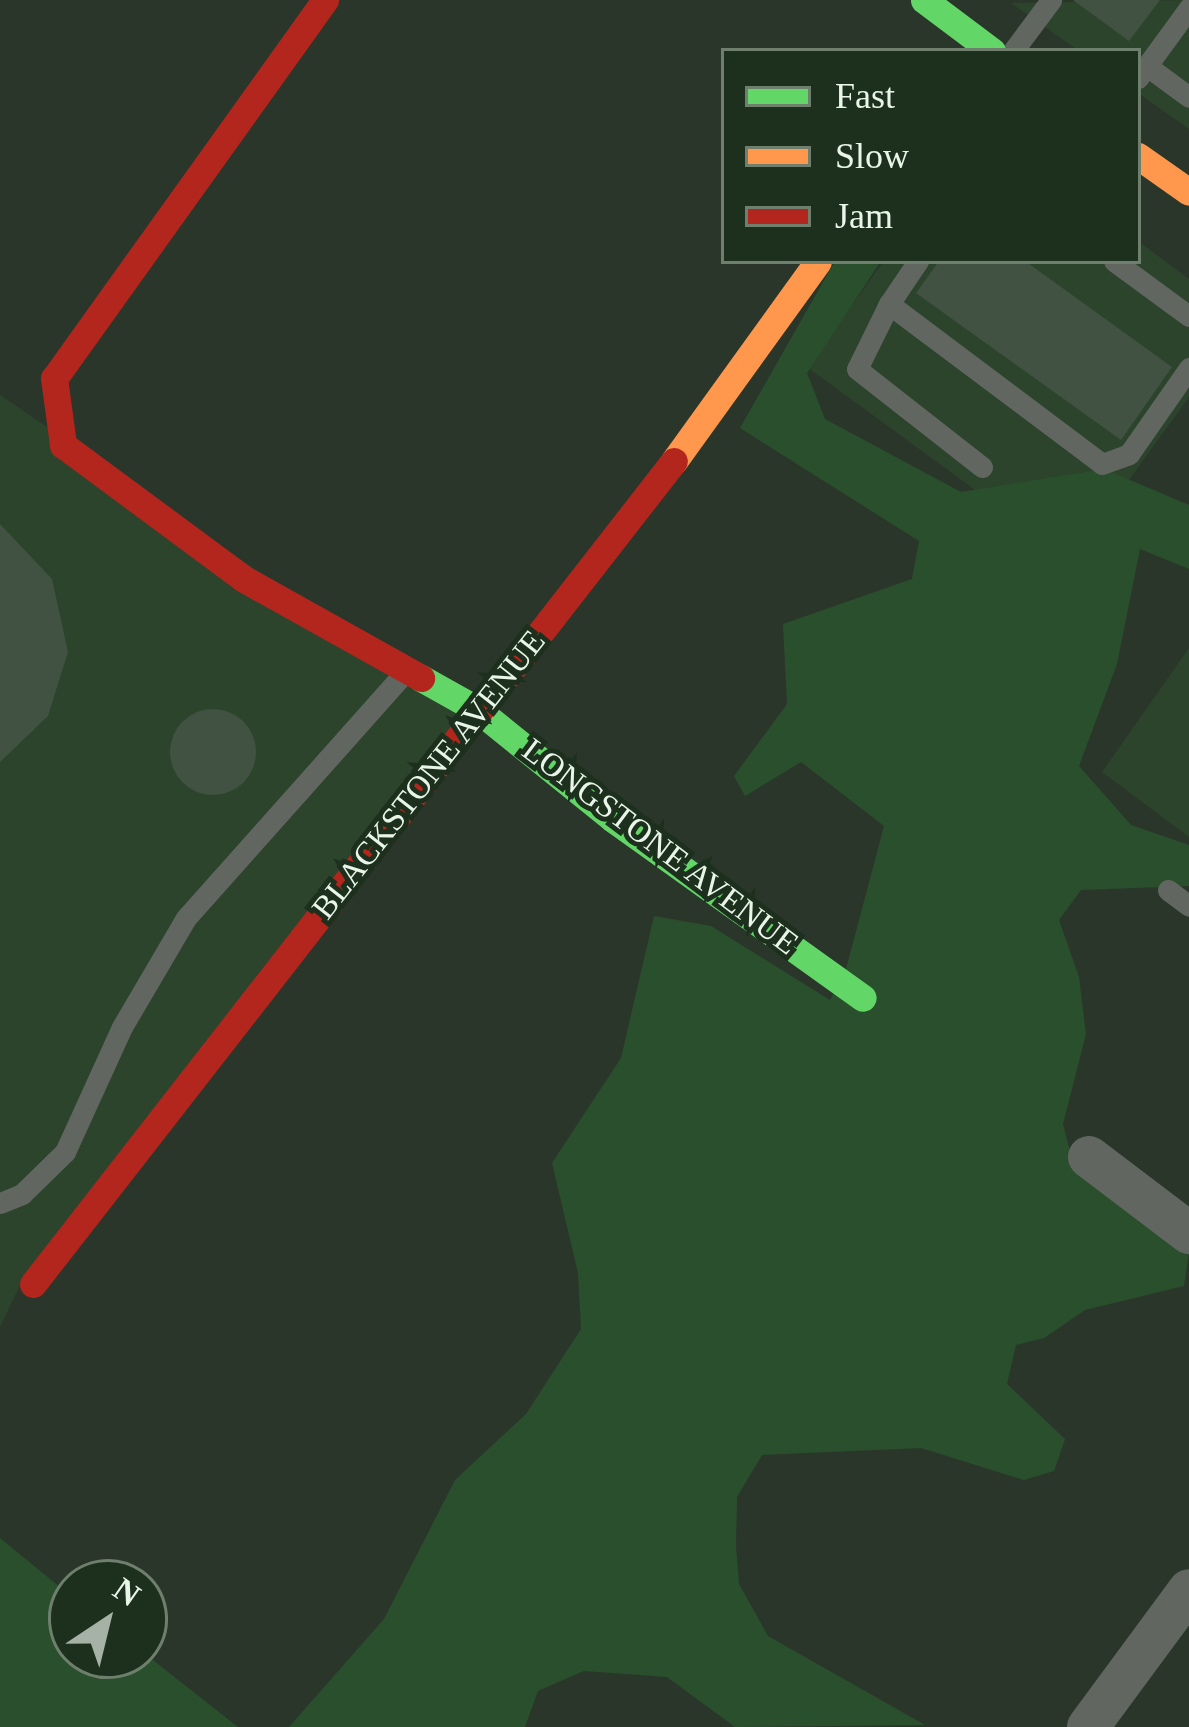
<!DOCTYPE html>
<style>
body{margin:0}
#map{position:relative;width:1189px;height:1727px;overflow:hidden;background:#2b362b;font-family:Georgia,serif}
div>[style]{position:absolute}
.built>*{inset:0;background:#2c442c}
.green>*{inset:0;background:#2a4f2c}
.building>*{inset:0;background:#415242}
.round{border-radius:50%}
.lane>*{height:21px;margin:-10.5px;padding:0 10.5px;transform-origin:10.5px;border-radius:10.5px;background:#626661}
.street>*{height:42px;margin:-21px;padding:0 21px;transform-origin:21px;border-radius:21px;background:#626661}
.fast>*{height:27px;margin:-13.5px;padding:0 13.5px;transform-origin:13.5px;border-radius:13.5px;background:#63d668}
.slow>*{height:27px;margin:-13.5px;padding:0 13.5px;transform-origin:13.5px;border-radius:13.5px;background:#ff974d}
.jam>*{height:27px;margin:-13.5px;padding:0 13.5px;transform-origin:13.5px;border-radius:13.5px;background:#b3261e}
span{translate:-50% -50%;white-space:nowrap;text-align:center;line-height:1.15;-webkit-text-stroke:10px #1c301d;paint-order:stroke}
.street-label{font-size:33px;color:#e8f5e8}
.legend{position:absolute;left:721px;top:48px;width:420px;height:216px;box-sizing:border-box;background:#1c301d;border:3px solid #6e7f6e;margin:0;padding:15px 21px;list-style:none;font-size:36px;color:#e8f5e8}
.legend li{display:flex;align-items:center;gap:24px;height:60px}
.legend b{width:60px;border:3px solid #6e7f6e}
.north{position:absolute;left:48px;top:1559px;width:120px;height:120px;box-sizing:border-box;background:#1c301d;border:3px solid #6e7f6e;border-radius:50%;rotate:35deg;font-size:33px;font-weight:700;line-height:48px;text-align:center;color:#e8f5e8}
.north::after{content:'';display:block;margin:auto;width:42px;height:54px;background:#a6b2a6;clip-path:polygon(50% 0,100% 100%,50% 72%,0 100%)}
</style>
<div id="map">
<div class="built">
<i style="clip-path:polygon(1189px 0,1189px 129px,1138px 93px,1138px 51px,1079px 51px,1011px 3px)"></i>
<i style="clip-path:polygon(1138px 241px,1189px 279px,1189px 397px,1071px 560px,807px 367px,884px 261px,1138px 261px)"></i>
<i style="clip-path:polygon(0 395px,467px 714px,21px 1283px,0 1327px)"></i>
<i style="clip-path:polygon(1189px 648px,1189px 837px,1102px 772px)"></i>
</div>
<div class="green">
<i style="clip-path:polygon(835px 261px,881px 261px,807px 373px,825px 419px,961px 492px,1104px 469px,1189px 505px,1189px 569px,1140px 549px,1117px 664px,1079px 766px,1131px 825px,1189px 845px,1189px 886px,1081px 890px,1059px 920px,1079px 977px,1086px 1034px,1063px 1124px,1073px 1163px,1189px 1252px,1184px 1286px,1085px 1310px,1044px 1338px,1016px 1345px,1007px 1384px,1065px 1439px,1054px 1471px,1024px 1480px,921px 1448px,762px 1455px,737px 1497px,736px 1547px,739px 1584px,768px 1636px,925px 1725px,735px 1727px,667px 1677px,584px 1671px,538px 1691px,525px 1727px,289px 1727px,384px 1619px,455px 1480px,526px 1414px,581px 1329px,578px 1273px,552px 1163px,621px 1058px,654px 916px,711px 926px,830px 1000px,846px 969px,884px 826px,801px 762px,745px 796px,734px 776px,787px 704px,783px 624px,912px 579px,919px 541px,740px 428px)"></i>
<i style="clip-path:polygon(0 1538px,72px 1597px,72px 1655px,144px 1653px,238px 1727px,0 1727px)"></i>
</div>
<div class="building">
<i style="clip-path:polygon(1073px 0,1160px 0,1129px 41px)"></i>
<i style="clip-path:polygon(939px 261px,1025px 261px,1172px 367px,1121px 440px,916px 293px)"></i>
<i style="clip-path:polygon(0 524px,52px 579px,68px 652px,48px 716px,0 762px)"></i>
<i class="round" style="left:170px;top:709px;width:86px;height:86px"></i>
</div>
<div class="lane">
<i style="left:1013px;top:51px;width:64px;rotate:-53.3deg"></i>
<i style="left:1147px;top:66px;width:52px;rotate:36.4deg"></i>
<i style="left:1138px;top:78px;width:87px;rotate:-53.9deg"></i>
<i style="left:918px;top:261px;width:52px;rotate:124deg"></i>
<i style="left:889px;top:304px;width:266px;rotate:36.9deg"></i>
<i style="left:1102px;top:464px;width:29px;rotate:-20deg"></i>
<i style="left:1129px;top:454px;width:105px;rotate:-55.1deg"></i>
<i style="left:1114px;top:261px;width:93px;rotate:36.3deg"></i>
<i style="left:889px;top:304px;width:72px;rotate:116.2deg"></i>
<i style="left:857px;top:369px;width:159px;rotate:38.1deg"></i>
<i style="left:1168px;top:890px;width:26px;rotate:37deg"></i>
<i style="left:0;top:1203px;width:24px;rotate:-22deg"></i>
<i style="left:22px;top:1194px;width:60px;rotate:-44.3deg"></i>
<i style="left:65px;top:1152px;width:137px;rotate:-65.5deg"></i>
<i style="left:122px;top:1027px;width:126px;rotate:-59.6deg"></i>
<i style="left:186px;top:918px;width:329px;rotate:-48.3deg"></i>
</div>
<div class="street">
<i style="left:1089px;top:1157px;width:126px;rotate:37.2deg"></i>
<i style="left:1088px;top:1727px;width:170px;rotate:-53.6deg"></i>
</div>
<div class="fast">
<i style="left:924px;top:0;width:85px;rotate:36.9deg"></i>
<i style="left:421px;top:678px;width:65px;rotate:29.3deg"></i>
<i style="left:478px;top:710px;width:174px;rotate:38.9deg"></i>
<i style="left:613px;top:819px;width:307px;rotate:35.6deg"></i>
</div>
<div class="slow">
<i style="left:1138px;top:156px;width:62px;rotate:35.2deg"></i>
<i style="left:674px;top:461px;width:246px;rotate:-54.2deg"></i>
</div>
<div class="jam">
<i style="left:325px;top:0;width:465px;rotate:125.6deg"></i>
<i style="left:54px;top:378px;width:68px;rotate:82.3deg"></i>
<i style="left:63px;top:445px;width:225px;rotate:36.5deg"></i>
<i style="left:244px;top:579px;width:203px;rotate:29.2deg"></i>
<i style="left:33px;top:1284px;width:1043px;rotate:-52.09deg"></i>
</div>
<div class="street-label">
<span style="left:429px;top:775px;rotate:-52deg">BLACKSTONE AVENUE</span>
<span style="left:660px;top:847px;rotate:37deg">LONGSTONE AVENUE</span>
</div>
<ul class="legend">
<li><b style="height:15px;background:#63d668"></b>Fast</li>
<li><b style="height:15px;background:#ff974d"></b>Slow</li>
<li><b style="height:15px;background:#b3261e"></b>Jam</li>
</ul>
<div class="north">N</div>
</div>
